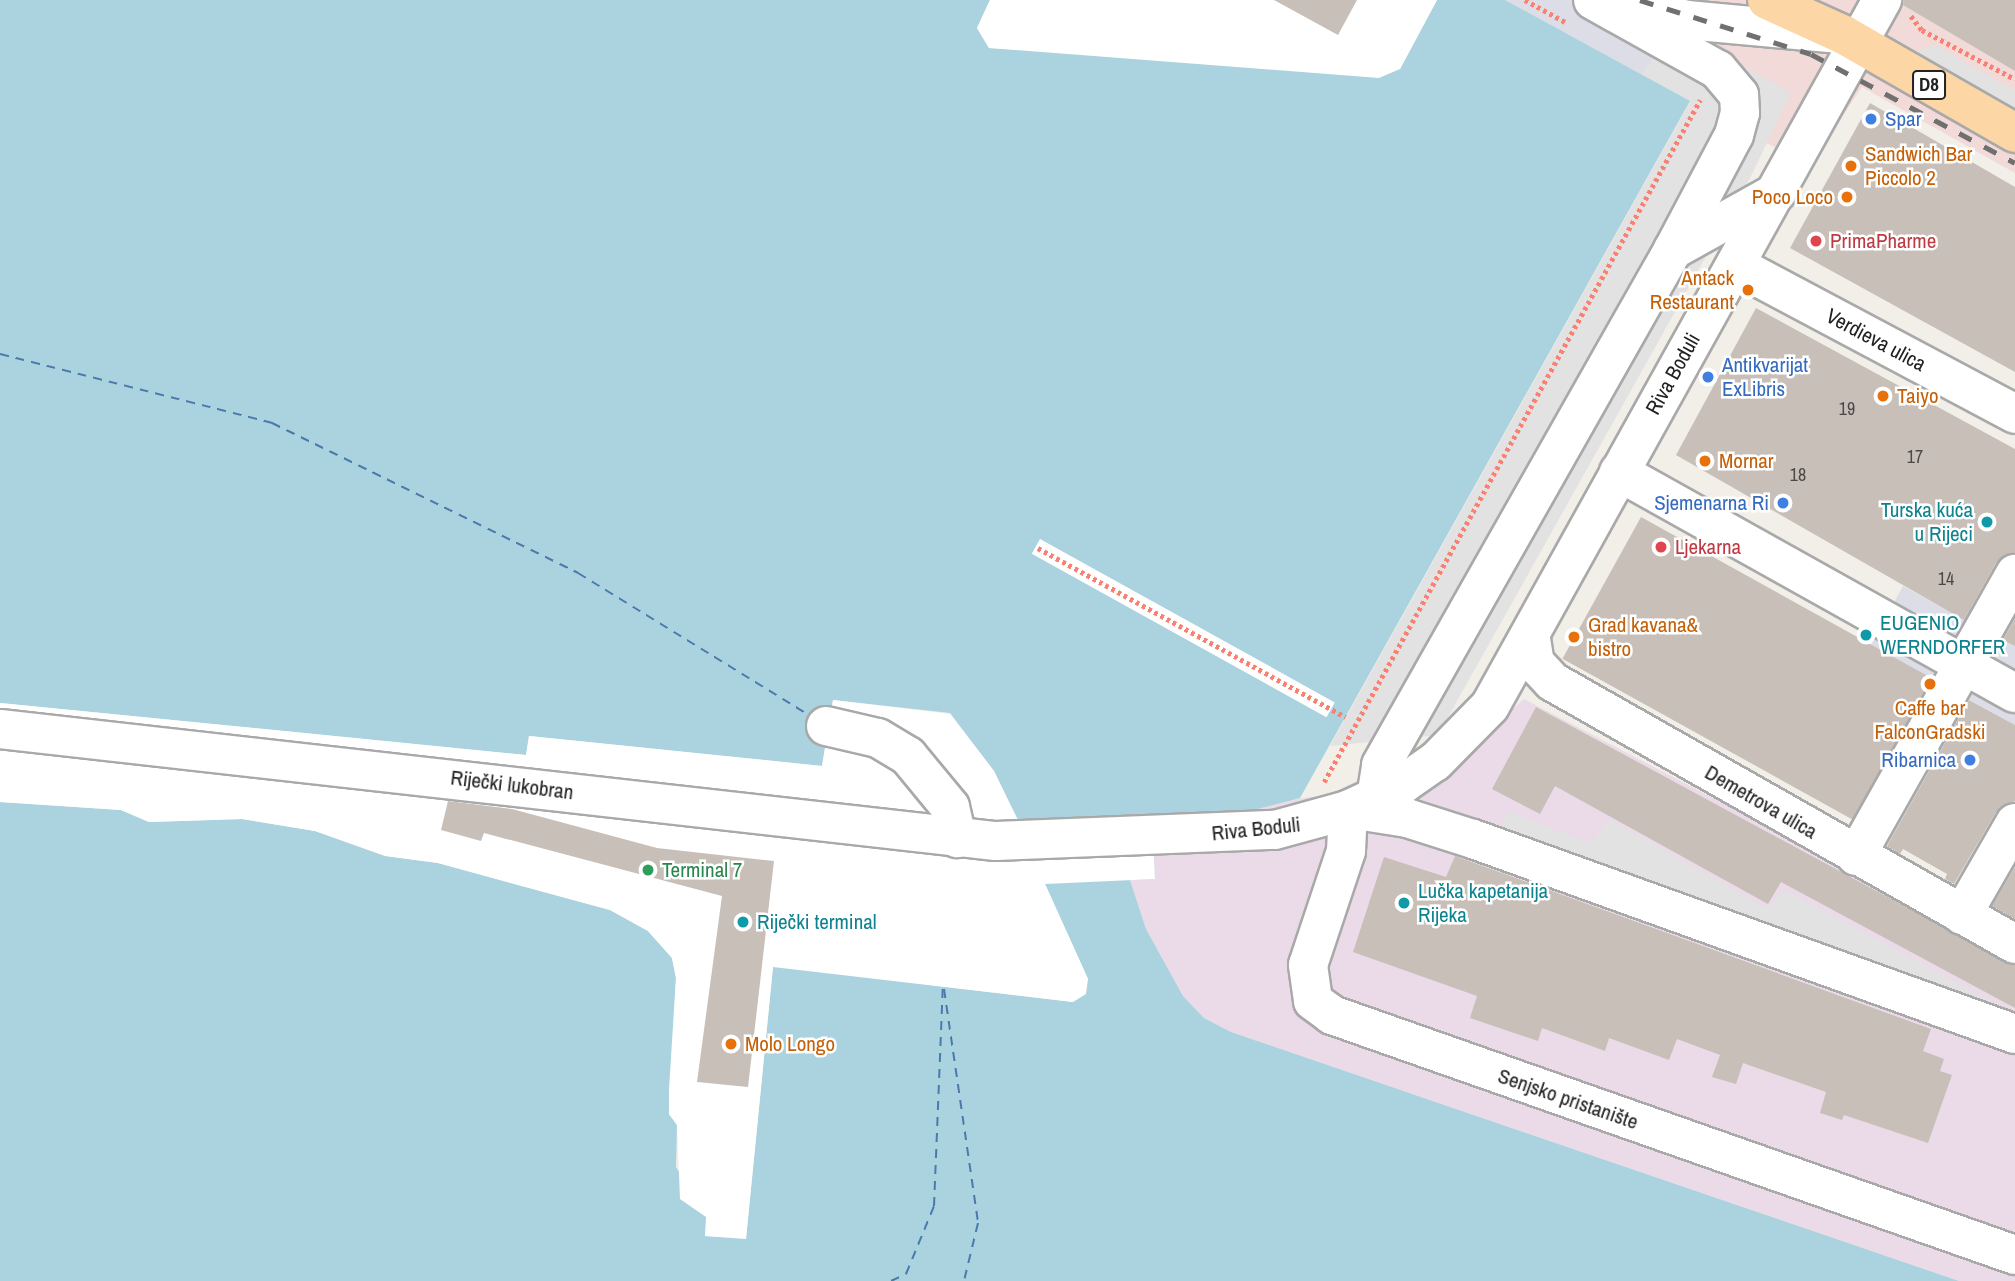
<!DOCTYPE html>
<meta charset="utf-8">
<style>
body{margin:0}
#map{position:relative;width:2015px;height:1281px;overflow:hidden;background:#f2efe9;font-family:"Archivo Narrow",sans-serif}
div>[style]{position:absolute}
.commercial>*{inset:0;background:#f2dad9}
.industrial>*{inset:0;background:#ebdbe8}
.parking>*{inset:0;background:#e2e2e2}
.plaza>*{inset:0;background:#dddde8}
.water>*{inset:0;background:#aad3df}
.pier>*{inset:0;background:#fff;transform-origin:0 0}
.ferry>*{height:2px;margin-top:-1px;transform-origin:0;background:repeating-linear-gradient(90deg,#4a7aab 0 9px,transparent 0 16px)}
.building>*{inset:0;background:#c7bfb8;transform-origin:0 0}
.path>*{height:4.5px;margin-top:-2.25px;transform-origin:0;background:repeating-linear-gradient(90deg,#fa8072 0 3.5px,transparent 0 7px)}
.roads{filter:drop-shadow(2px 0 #a9a9a9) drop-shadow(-2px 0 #a9a9a9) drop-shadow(0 2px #a9a9a9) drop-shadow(0 -2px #a9a9a9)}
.minor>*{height:38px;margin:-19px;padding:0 19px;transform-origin:19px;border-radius:19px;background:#fff}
.major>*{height:38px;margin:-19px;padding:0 19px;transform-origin:19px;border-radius:19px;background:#fcd6a4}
.rail>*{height:5px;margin-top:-2.5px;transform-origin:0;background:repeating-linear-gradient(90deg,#707070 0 14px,transparent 0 28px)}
.dots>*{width:19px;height:19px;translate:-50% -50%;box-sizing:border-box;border:4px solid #fff;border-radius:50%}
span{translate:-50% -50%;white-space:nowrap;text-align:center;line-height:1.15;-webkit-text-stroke:5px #fff;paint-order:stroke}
.number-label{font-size:18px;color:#4b4948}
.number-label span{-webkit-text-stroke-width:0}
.shield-label span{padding:2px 5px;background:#fff;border:2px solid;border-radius:5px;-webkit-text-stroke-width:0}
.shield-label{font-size:19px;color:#222;font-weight:700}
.shop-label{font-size:21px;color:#366cbe}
.left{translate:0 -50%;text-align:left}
.right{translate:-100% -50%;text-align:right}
.food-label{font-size:21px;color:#c56008}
.health-label{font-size:21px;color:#be3a42}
.street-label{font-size:21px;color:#222}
.culture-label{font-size:21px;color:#0d838f}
.leisure-label{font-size:21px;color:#27864d}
</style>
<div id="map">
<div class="commercial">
<i style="clip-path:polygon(1505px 0,2015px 0,2015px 173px,1862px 87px,1809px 166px)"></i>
</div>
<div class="industrial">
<i style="clip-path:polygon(1524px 699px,2015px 956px,2015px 1281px,1959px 1281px,1231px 1032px,1204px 1018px,1183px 996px,1146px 929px,1130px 880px,1155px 878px,1152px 818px,1327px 795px,1421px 751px,1451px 763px)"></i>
</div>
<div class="parking">
<i style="clip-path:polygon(1677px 28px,1791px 93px,1750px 178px,1438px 735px,1330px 746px,1690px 102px,1641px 74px)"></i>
<i style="clip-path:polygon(1935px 45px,2015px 91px,2015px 118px,1902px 56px)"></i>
<i style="clip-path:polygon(1509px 812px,1590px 843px,1610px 820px,1767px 908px,1784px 890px,2015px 1014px,2015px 1056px,1914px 1009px,1486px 856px)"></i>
</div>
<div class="plaza">
<i style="clip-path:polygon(1505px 0,1593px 0,1666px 41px,1641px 74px)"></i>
<i style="clip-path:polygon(2015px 547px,2015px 628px,2008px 642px,2015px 646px,2015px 725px,1871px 645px,1903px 586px,1972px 624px)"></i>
</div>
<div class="water">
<i style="clip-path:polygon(0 0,990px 0,977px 28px,989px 48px,1400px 69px,1437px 0,1505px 0,1690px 101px,1300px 798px,1153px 836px,1155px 879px,1130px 880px,1146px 929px,1183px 996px,1204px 1018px,1231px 1032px,1959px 1281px,0 1281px,0 802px,121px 810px,149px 822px,242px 819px,315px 831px,386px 856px,438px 863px,610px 910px,648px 931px,672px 958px,676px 978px,669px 1114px,677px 1125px,676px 1167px,707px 1217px,705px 1236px,746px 1238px,773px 966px,1073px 1002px,1088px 979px,994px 771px,950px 713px,833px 700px,822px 766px,529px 736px,526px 755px,0 703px)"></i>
</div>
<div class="pier">
<i style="clip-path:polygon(990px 0,1437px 0,1400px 69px,1379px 78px,989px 48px,977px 28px)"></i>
<i style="left:1040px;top:539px;width:337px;height:17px;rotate:29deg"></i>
<i style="clip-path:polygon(833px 700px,950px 714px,994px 771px,1019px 822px,1152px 818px,1155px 879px,1045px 884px,1088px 979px,1086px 994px,1073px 1002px,773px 967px,746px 1239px,705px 1236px,706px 1217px,680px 1199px,677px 1125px,669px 1114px,669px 1089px,676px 978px,672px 958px,648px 931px,610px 910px,438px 863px,385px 856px,315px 831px,242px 819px,149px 822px,121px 810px,0 802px,0 703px,526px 755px,529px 736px,822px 766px)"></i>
</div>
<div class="ferry">
<i style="left:0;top:354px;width:281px;rotate:14.2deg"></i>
<i style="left:272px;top:423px;width:341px;rotate:26.1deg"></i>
<i style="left:578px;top:573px;width:273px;rotate:31.6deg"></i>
<i style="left:944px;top:989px;width:236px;rotate:81.7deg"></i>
<i style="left:978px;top:1223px;width:60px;rotate:103.6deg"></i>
<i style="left:891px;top:1281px;width:17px;rotate:-25deg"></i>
<i style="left:906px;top:1274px;width:74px;rotate:-67.6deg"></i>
<i style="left:934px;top:1206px;width:221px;rotate:-87.7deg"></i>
</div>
<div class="building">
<i style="clip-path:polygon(1274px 0,1357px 0,1338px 35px)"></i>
<i style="clip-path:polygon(1904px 0,2015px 0,2015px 71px,1903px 5px)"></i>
<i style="clip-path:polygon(1870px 103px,2015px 187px,2015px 372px,1790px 248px)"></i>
<i style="clip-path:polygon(1756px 308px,2015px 449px,2015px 552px,1996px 563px,1964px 620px,1676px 455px)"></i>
<i style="left:1641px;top:517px;width:332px;height:162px;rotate:29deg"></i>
<i style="clip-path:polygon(2015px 619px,2015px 646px,2003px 640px)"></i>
<i style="clip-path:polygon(1969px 700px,2015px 725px,2015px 801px,1996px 812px,1954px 884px,1945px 879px,1947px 874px,1903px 849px,1900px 854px,1887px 846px)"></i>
<i style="clip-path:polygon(1536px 707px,2015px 966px,2015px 1008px,1781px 882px,1768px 904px,1555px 786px,1540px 814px,1492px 789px)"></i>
<i style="clip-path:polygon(448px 801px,512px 809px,657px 848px,774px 861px,748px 1087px,697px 1082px,722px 896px,484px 833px,481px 841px,441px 830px)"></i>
<i style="clip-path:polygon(1455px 856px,1931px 1029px,1923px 1051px,1944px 1059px,1940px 1071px,1952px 1075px,1928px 1143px,1844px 1115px,1842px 1120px,1820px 1113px,1826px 1092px,1743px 1063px,1736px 1084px,1712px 1077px,1720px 1055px,1677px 1039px,1669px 1060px,1609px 1038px,1605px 1051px,1542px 1028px,1538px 1041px,1470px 1018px,1477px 996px,1353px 952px,1384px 857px,1446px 877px)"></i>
<i style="clip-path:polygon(2015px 867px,2015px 919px,1992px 906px)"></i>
</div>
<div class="path">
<i style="left:1525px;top:0;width:48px;rotate:28.7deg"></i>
<i style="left:1911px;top:16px;width:18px;rotate:52deg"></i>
<i style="left:1922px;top:30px;width:105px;rotate:27.8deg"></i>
<i style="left:1038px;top:548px;width:351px;rotate:28.8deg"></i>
<i style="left:1324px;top:782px;width:779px;rotate:-61.13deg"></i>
</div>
<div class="roads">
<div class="minor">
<i style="left:1630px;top:6px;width:59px;rotate:13.8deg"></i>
<i style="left:1687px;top:20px;width:151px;rotate:5.3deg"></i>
<i style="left:1673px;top:250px;width:119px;rotate:-29.1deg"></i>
<i style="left:1737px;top:266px;width:315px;rotate:28deg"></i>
<i style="left:1619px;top:472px;width:453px;rotate:29.2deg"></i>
<i style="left:1531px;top:639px;width:24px;rotate:81deg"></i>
<i style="left:1535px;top:663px;width:26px;rotate:47deg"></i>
<i style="left:1553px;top:682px;width:531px;rotate:29.56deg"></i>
<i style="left:826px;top:726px;width:53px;rotate:13deg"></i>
<i style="left:878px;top:738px;width:35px;rotate:31deg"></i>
<i style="left:908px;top:756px;width:66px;rotate:50.5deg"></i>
<i style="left:950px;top:807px;width:32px;rotate:77deg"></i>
<i style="left:0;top:729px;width:1002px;rotate:6.42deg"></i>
<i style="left:996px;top:841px;width:279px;rotate:-2.3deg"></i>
<i style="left:1275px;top:830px;width:76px;rotate:-15.3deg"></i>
<i style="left:1348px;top:810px;width:61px;rotate:-25.3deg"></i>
<i style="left:1403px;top:784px;width:39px;rotate:-35deg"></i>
<i style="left:1435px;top:762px;width:78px;rotate:-45.5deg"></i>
<i style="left:1490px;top:706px;width:808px;rotate:-60.96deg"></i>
<i style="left:1376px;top:798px;width:33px;rotate:-81deg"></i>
<i style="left:1381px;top:765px;width:592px;rotate:-60.45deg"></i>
<i style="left:1673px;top:250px;width:130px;rotate:-62.1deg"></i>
<i style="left:1734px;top:135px;width:23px;rotate:-75deg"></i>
<i style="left:1740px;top:113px;width:18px;rotate:-93deg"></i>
<i style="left:1739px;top:95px;width:33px;rotate:-130deg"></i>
<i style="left:1718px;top:70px;width:143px;rotate:-150.8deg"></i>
<i style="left:1350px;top:809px;width:58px;rotate:9deg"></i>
<i style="left:1407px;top:818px;width:69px;rotate:17.7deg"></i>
<i style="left:1473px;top:839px;width:576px;rotate:19.79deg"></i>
<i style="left:1348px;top:810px;width:41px;rotate:92.8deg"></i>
<i style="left:1346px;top:851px;width:120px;rotate:108.4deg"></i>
<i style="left:1308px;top:965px;width:36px;rotate:82deg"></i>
<i style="left:1313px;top:1001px;width:24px;rotate:36deg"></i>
<i style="left:1332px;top:1015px;width:724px;rotate:19.36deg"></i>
<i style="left:1856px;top:856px;width:324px;rotate:-60.6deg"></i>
<i style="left:1962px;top:915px;width:106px;rotate:-60.1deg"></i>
</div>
<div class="major">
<i style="left:1767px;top:0;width:85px;rotate:24.4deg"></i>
<i style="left:1844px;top:35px;width:197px;rotate:29.8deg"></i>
</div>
</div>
<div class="rail">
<i style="left:1640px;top:0;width:179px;rotate:17.5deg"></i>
<i style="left:1811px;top:54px;width:231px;rotate:28.1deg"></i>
</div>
<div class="dots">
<i style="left:1871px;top:119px;background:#3f7fe0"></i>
<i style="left:1851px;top:166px;background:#e8710a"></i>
<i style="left:1847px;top:197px;background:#e8710a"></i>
<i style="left:1816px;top:241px;background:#e0444e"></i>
<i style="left:1748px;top:290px;background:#e8710a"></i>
<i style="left:1708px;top:377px;background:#3f7fe0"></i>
<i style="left:1883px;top:396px;background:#e8710a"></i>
<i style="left:1705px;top:461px;background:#e8710a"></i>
<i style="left:1783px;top:503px;background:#3f7fe0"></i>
<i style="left:1987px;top:522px;background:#0f9aa8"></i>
<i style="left:1661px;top:547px;background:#e0444e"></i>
<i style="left:1866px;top:635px;background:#0f9aa8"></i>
<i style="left:1574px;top:637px;background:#e8710a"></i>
<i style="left:1930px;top:684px;background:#e8710a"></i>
<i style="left:1970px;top:760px;background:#3f7fe0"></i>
<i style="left:648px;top:870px;background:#2e9e5b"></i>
<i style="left:1404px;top:903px;background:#0f9aa8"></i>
<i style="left:743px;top:922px;background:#0f9aa8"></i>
<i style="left:731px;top:1044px;background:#e8710a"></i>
</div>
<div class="number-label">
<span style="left:1847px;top:409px">19</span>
<span style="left:1915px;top:457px">17</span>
<span style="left:1798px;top:475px">18</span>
<span style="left:1946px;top:579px">14</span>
</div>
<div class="shield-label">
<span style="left:1929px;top:85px">D8</span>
</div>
<div class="shop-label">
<span class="left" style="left:1885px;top:119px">Spar</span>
<span class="left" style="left:1722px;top:377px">Antikvarijat<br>ExLibris</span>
<span class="right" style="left:1769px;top:503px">Sjemenarna Ri</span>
<span class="right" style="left:1956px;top:760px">Ribarnica</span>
</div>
<div class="food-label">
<span class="left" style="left:1865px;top:166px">Sandwich Bar<br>Piccolo 2</span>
<span class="right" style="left:1833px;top:197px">Poco Loco</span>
<span class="right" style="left:1734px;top:290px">Antack<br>Restaurant</span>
<span class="left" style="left:1897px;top:396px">Taiyo</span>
<span class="left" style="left:1719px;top:461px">Mornar</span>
<span class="left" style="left:1588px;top:637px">Grad kavana&amp;<br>bistro</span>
<span style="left:1930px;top:720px">Caffe bar<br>FalconGradski</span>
<span class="left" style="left:745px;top:1044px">Molo Longo</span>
</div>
<div class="health-label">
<span class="left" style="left:1830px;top:241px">PrimaPharme</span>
<span class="left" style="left:1675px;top:547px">Ljekarna</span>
</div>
<div class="street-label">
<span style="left:1876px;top:340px;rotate:28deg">Verdieva ulica</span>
<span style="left:1673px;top:374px;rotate:-61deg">Riva Boduli</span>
<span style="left:512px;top:785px;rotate:7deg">Riječki lukobran</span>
<span style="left:1761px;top:802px;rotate:30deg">Demetrova ulica</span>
<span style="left:1256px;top:829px;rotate:-6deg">Riva Boduli</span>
<span style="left:1568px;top:1099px;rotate:19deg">Senjsko pristanište</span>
</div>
<div class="culture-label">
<span class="right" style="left:1973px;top:522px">Turska kuća<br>u Rijeci</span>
<span class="left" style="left:1880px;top:635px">EUGENIO<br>WERNDORFER</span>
<span class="left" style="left:1418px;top:903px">Lučka kapetanija<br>Rijeka</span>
<span class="left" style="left:757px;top:922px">Riječki terminal</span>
</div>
<div class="leisure-label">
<span class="left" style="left:662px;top:870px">Terminal 7</span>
</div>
</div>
